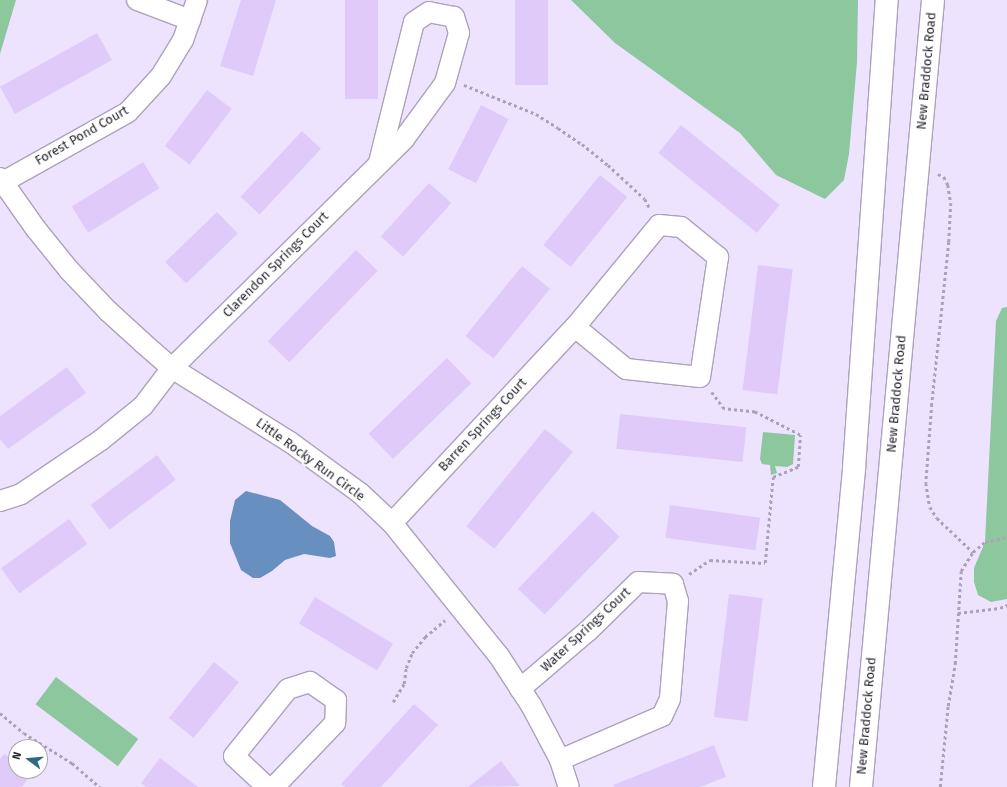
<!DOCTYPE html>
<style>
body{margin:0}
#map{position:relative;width:1007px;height:787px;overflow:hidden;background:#eee3fe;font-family:"Fira Sans",sans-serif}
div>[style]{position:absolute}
.green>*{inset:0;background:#8cc79d;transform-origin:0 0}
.water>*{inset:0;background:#6790c0}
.building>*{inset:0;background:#dfcafa;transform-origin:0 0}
.path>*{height:2.5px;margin-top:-1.25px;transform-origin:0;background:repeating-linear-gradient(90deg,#aba2b7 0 3px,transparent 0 6px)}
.roads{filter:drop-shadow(1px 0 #ada2bb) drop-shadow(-1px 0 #ada2bb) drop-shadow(0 1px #ada2bb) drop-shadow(0 -1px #ada2bb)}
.minor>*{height:20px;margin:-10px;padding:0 10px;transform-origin:10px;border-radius:10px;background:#fff}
.secondary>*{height:22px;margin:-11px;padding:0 11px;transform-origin:11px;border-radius:11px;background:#fff}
span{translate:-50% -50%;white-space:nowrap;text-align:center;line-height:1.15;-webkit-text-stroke:4px #fff;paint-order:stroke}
.street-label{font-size:13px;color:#2b2731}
.north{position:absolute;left:8px;top:739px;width:40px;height:40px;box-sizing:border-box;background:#fff;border:1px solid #aaa9ad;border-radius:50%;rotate:286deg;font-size:11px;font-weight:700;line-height:16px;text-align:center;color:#2b2731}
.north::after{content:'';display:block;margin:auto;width:14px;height:18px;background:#336884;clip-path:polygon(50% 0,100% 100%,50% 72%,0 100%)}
</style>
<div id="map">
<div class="green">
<i style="clip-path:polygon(0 0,16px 0,0 54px)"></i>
<i style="clip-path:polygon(571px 0,858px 0,857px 62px,849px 154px,844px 180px,825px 199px,776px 175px,740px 133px,615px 43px)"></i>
<i style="clip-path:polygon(1007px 307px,1007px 599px,991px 602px,978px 595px,974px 582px,974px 568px,985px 542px,996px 321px,1002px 308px)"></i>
<i style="clip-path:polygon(763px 432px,795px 435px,793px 464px,787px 467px,775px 466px,777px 473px,771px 475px,770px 465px,762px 464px,760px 459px)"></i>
<i style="left:56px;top:677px;width:103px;height:34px;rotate:37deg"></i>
</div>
<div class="water">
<i style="clip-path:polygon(246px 491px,280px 500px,312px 526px,330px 536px,334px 542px,336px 556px,330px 558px,304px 554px,285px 560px,272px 571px,260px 578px,253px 578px,241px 570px,230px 543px,230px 521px,235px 500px)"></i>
</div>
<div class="building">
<i style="clip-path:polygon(241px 0,276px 0,253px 76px,220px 66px)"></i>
<i style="left:345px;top:0;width:33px;height:99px"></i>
<i style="left:515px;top:0;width:33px;height:85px"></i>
<i style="left:97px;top:33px;width:31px;height:111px;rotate:61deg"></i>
<i style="left:207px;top:90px;width:31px;height:70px;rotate:37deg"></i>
<i style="left:481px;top:105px;width:31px;height:72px;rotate:27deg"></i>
<i style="left:681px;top:125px;width:127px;height:36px;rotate:39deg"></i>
<i style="left:302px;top:131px;width:26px;height:90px;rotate:43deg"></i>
<i style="left:143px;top:162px;width:31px;height:84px;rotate:58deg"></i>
<i style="left:600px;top:175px;width:35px;height:90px;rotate:39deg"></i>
<i style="left:429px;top:183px;width:30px;height:72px;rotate:42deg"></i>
<i style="left:217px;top:212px;width:30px;height:72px;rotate:46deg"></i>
<i style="left:356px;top:250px;width:30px;height:127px;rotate:44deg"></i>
<i style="left:758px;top:265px;width:35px;height:126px;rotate:7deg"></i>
<i style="left:522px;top:266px;width:36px;height:90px;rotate:39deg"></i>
<i style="left:447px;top:358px;width:35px;height:109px;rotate:46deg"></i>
<i style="clip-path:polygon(67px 367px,86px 393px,8px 449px,0 439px,0 416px)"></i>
<i style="left:620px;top:414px;width:127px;height:35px;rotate:6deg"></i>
<i style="left:545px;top:429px;width:36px;height:125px;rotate:39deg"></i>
<i style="left:157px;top:455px;width:31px;height:83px;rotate:53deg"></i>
<i style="left:670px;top:505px;width:91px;height:33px;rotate:8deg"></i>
<i style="left:593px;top:511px;width:37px;height:108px;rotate:44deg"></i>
<i style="left:69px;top:519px;width:31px;height:84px;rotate:54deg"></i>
<i style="left:729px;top:594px;width:34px;height:124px;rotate:7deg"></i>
<i style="left:315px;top:597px;width:91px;height:31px;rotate:31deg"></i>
<i style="left:214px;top:662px;width:32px;height:72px;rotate:39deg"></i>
<i style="clip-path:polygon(414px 704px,438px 725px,381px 787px,345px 787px,341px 784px)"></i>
<i style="clip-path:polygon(714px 745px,726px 777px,700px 787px,614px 787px,613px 785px)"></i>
<i style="clip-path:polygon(4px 754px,16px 762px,16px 771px,28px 771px,32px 773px,22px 787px,0 787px,0 759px)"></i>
<i style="clip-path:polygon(160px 758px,198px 787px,146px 787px,141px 783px)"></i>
<i style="clip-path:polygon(501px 761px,520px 786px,468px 787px)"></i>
</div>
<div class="path">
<i style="left:464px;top:85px;width:78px;rotate:21.9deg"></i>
<i style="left:536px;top:114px;width:26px;rotate:32deg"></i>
<i style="left:558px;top:128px;width:29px;rotate:34deg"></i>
<i style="left:582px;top:144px;width:33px;rotate:39deg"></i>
<i style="left:608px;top:165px;width:50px;rotate:42.6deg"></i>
<i style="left:645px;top:199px;width:11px;rotate:63deg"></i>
<i style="left:938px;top:174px;width:7px;rotate:27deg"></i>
<i style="left:944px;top:177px;width:9px;rotate:63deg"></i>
<i style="left:948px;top:185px;width:18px;rotate:81deg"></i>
<i style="left:951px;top:203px;width:39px;rotate:93deg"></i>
<i style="left:949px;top:242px;width:163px;rotate:96deg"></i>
<i style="left:932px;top:404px;width:79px;rotate:94.3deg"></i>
<i style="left:926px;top:483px;width:24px;rotate:81deg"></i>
<i style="left:930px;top:507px;width:13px;rotate:58deg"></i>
<i style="left:937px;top:518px;width:50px;rotate:43.4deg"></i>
<i style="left:689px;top:574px;width:25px;rotate:-34deg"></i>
<i style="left:710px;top:560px;width:55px;rotate:3.1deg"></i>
<i style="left:765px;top:563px;width:86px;rotate:-84.7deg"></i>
<i style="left:773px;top:477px;width:27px;rotate:-22deg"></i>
<i style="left:798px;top:467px;width:32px;rotate:-86deg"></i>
<i style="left:800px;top:435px;width:51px;rotate:-152.9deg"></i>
<i style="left:755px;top:412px;width:31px;rotate:-174deg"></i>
<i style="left:724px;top:409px;width:21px;rotate:-127deg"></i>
<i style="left:958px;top:613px;width:42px;rotate:-6.8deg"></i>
<i style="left:1000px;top:608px;width:8px;rotate:-23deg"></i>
<i style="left:393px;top:702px;width:21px;rotate:-59deg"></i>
<i style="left:404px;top:684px;width:16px;rotate:-83deg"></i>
<i style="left:406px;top:668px;width:16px;rotate:-68deg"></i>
<i style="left:412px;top:653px;width:21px;rotate:-51deg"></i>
<i style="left:425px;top:637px;width:26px;rotate:-40deg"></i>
<i style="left:0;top:713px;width:31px;rotate:40deg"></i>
<i style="left:24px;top:733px;width:57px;rotate:32deg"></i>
<i style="left:72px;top:763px;width:37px;rotate:41deg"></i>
<i style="left:940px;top:787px;width:81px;rotate:-84.4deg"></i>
<i style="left:948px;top:706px;width:43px;rotate:-80.5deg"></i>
<i style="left:955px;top:664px;width:93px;rotate:-86.3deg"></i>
<i style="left:961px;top:571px;width:22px;rotate:-58deg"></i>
<i style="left:973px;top:552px;width:16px;rotate:-40deg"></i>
<i style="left:985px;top:542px;width:23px;rotate:-13deg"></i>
</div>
<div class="roads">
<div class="minor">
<i style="left:137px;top:0;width:57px;rotate:20.7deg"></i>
<i style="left:0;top:178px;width:62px;rotate:54.8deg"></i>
<i style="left:36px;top:229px;width:53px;rotate:51.2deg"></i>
<i style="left:69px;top:270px;width:57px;rotate:46.4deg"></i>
<i style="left:108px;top:311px;width:47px;rotate:42.4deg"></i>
<i style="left:143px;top:343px;width:38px;rotate:41deg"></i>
<i style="left:172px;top:368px;width:139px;rotate:32.1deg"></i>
<i style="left:290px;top:442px;width:87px;rotate:36.1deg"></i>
<i style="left:360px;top:493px;width:44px;rotate:43.2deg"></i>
<i style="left:392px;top:523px;width:171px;rotate:51.2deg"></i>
<i style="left:499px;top:656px;width:59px;rotate:56.9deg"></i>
<i style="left:531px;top:705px;width:38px;rotate:62deg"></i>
<i style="left:549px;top:739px;width:24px;rotate:62deg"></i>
<i style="left:560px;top:760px;width:28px;rotate:72deg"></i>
<i style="left:3px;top:182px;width:143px;rotate:-29.2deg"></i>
<i style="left:128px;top:112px;width:49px;rotate:-47.5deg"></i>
<i style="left:161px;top:76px;width:42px;rotate:-58.6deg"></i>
<i style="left:183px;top:40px;width:42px;rotate:-70.7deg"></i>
<i style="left:0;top:501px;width:22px;rotate:-18deg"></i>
<i style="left:21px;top:494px;width:97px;rotate:-34deg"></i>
<i style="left:101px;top:440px;width:54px;rotate:-39deg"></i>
<i style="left:143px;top:406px;width:48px;rotate:-52.7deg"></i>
<i style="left:172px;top:368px;width:326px;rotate:-44.6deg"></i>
<i style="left:404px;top:139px;width:69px;rotate:-53.8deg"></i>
<i style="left:445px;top:83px;width:52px;rotate:-74.4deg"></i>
<i style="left:459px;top:33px;width:17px;rotate:-107deg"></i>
<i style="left:454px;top:17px;width:25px;rotate:-169deg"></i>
<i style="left:429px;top:12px;width:18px;rotate:146deg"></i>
<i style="left:414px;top:22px;width:144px;rotate:104deg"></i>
<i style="left:392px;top:523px;width:268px;rotate:-47deg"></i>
<i style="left:575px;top:327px;width:132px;rotate:-50.5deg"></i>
<i style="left:659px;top:225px;width:22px;rotate:5deg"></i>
<i style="left:681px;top:227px;width:48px;rotate:39deg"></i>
<i style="left:718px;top:257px;width:121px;rotate:98.5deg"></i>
<i style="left:700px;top:377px;width:74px;rotate:-173.8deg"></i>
<i style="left:626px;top:369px;width:66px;rotate:-140.5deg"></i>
<i style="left:520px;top:689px;width:89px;rotate:-40.5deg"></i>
<i style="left:588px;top:631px;width:70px;rotate:-44.4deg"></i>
<i style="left:638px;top:582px;width:35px;rotate:3deg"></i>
<i style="left:673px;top:584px;width:18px;rotate:74deg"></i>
<i style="left:678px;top:601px;width:98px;rotate:94.7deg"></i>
<i style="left:670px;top:699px;width:19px;rotate:115deg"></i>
<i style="left:662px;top:716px;width:111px;rotate:156.7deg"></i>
<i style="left:267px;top:787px;width:45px;rotate:-136.8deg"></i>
<i style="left:234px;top:756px;width:86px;rotate:-51.1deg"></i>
<i style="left:288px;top:689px;width:23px;rotate:-18deg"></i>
<i style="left:310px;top:682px;width:32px;rotate:35deg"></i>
<i style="left:336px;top:700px;width:23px;rotate:92deg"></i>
<i style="left:335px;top:723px;width:88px;rotate:133.6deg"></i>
</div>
<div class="secondary">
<i style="left:824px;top:787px;width:320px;rotate:-84.6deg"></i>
<i style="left:854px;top:468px;width:469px;rotate:-86deg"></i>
<i style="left:861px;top:787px;width:790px;rotate:-84.77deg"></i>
</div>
</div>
<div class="street-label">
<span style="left:927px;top:71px;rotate:-85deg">New Braddock Road</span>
<span style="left:82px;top:136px;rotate:-30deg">Forest Pond Court</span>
<span style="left:276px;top:265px;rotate:-45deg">Clarendon Springs Court</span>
<span style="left:897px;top:394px;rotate:-85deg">New Braddock Road</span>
<span style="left:483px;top:425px;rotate:-47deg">Barren Springs Court</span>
<span style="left:310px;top:460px;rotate:36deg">Little Rocky Run Circle</span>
<span style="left:586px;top:630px;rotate:-43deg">Water Springs Court</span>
<span style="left:867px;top:716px;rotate:-85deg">New Braddock Road</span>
</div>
<div class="north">N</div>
</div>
